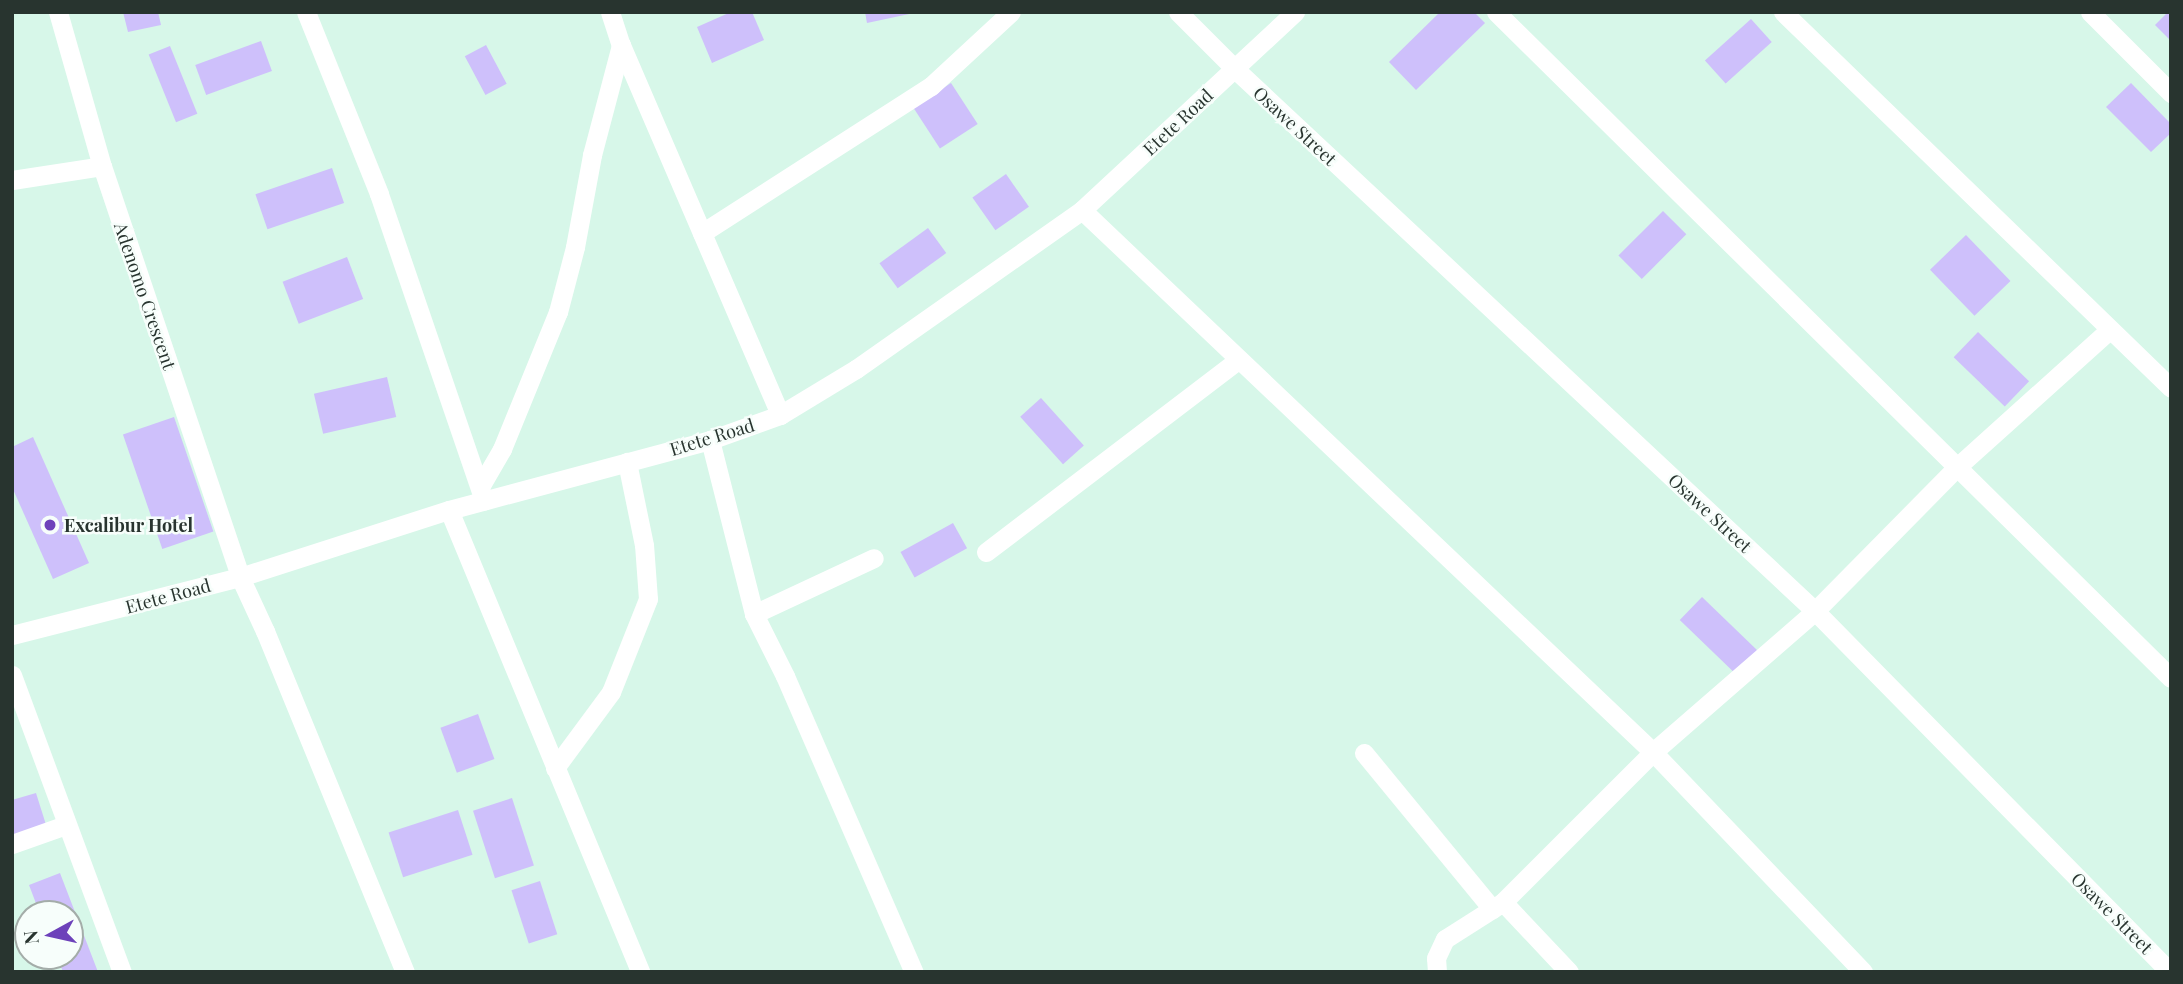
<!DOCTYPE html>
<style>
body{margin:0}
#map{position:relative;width:2183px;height:984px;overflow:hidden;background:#d7f7e9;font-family:"Playfair Display",serif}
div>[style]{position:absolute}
.building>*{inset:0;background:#cec0fb;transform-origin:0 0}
.minor>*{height:19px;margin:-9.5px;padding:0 9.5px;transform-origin:9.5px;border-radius:9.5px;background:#fff}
.dots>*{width:19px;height:19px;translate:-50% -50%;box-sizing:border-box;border:4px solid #f7fefb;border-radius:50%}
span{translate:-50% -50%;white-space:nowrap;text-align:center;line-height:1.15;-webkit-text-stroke:5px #f7fefb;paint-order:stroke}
.street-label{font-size:18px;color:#28342f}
.poi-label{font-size:18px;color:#28342f;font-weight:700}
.left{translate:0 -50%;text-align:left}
.frame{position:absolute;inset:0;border:14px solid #28342f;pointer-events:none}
.north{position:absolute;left:14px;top:900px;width:70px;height:70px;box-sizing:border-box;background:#f7fefb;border:2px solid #a4ada9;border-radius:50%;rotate:262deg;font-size:19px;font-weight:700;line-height:28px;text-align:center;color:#28342f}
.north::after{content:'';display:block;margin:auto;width:24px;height:32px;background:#6d42ba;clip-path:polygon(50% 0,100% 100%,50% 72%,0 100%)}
</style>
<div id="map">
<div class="building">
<i style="clip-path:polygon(123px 12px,158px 12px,161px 25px,128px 32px)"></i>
<i style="clip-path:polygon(731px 12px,752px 12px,764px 40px,712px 63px,697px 27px)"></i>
<i style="clip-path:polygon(865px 12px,914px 12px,914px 13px,867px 23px)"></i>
<i style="clip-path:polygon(1440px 12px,1474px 12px,1485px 23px,1416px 90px,1389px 62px)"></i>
<i style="clip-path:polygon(2168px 12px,2171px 12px,2171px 41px,2155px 25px)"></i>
<i style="left:1751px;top:19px;width:31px;height:62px;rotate:48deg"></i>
<i style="left:261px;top:41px;width:32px;height:70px;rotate:70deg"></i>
<i style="left:486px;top:45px;width:44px;height:24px;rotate:62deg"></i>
<i style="left:170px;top:46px;width:73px;height:23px;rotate:68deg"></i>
<i style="left:951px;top:83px;width:49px;height:45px;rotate:57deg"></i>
<i style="clip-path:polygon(2131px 83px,2171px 124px,2171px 133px,2151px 152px,2106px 107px)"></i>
<i style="left:332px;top:168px;width:37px;height:81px;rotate:71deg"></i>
<i style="left:1006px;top:174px;width:40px;height:41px;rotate:55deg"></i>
<i style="left:1663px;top:211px;width:33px;height:63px;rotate:45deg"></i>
<i style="left:928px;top:228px;width:31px;height:60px;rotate:54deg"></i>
<i style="left:1966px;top:235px;width:64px;height:50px;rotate:46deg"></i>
<i style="left:347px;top:257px;width:45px;height:69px;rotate:69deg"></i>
<i style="left:1978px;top:332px;width:71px;height:35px;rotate:44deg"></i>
<i style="left:387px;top:377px;width:41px;height:75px;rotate:77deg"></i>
<i style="left:1041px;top:398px;width:64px;height:28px;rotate:48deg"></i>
<i style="left:174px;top:417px;width:121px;height:54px;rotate:71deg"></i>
<i style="clip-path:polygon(33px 437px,89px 563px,53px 579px,12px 487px,12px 447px)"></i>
<i style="left:953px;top:523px;width:29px;height:60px;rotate:61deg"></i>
<i style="left:1702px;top:597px;width:80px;height:32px;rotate:44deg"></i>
<i style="left:478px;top:714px;width:48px;height:40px;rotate:70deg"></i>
<i style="clip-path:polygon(36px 793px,47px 828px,12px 838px,12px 800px)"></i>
<i style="left:512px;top:798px;width:71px;height:41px;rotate:72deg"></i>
<i style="left:458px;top:810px;width:47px;height:73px;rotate:72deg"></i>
<i style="clip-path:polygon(60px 873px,98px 972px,63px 972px,57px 956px,70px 956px,70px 914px,40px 914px,29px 885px)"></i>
<i style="left:540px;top:881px;width:56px;height:30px;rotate:72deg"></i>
</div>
<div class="minor">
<i style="left:58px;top:12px;width:160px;rotate:74.1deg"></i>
<i style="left:102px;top:166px;width:434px;rotate:71.4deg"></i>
<i style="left:240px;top:577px;width:60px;rotate:65.2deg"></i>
<i style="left:265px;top:631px;width:369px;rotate:67.7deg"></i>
<i style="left:306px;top:12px;width:196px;rotate:68.1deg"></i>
<i style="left:379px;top:194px;width:324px;rotate:71.1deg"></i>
<i style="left:610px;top:12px;width:35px;rotate:72deg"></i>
<i style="left:621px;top:45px;width:403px;rotate:66.7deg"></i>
<i style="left:1178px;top:12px;width:81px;rotate:45deg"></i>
<i style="left:1235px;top:69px;width:794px;rotate:43.06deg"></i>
<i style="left:1815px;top:611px;width:506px;rotate:45.48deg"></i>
<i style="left:1496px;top:12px;width:948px;rotate:44.62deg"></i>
<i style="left:1783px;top:12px;width:540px;rotate:44.1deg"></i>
<i style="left:2090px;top:12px;width:115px;rotate:45deg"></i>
<i style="left:12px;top:180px;width:91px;rotate:-8.8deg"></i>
<i style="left:1082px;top:210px;width:787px;rotate:43.51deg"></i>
<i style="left:1653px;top:752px;width:304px;rotate:46.3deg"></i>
<i style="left:702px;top:233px;width:272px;rotate:-32.7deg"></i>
<i style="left:931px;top:86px;width:109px;rotate:-42.8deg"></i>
<i style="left:710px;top:440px;width:179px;rotate:75.8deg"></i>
<i style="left:754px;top:614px;width:69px;rotate:63.4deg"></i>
<i style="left:785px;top:676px;width:323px;rotate:66.5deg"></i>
<i style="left:480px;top:487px;width:44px;rotate:-59.9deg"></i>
<i style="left:502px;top:449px;width:148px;rotate:-67.8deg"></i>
<i style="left:558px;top:312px;width:67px;rotate:-75.3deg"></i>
<i style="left:575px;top:247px;width:94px;rotate:-79.5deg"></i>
<i style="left:592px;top:155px;width:114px;rotate:-75.2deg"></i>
<i style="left:449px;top:510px;width:500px;rotate:67.5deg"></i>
<i style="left:986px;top:552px;width:318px;rotate:-37.3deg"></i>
<i style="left:754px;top:614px;width:132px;rotate:-25deg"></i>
<i style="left:12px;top:635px;width:235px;rotate:-14.3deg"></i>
<i style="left:240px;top:577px;width:219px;rotate:-17.8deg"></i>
<i style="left:449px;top:510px;width:270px;rotate:-15deg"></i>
<i style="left:710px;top:440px;width:74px;rotate:-19.7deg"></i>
<i style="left:780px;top:415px;width:89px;rotate:-31.2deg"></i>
<i style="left:856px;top:369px;width:276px;rotate:-35.1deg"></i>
<i style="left:1082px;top:210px;width:291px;rotate:-42.9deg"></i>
<i style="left:12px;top:675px;width:317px;rotate:69.7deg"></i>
<i style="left:1364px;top:753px;width:202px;rotate:50.6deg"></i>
<i style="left:555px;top:768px;width:94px;rotate:-53.6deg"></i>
<i style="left:611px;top:692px;width:100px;rotate:-68.3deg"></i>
<i style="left:648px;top:599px;width:54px;rotate:-94.2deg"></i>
<i style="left:644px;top:545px;width:85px;rotate:-101.6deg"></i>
<i style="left:12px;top:844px;width:57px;rotate:-19.4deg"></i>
<i style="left:1503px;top:902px;width:96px;rotate:46.7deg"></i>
<i style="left:1437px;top:972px;width:14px;rotate:-94deg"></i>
<i style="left:1436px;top:958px;width:21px;rotate:-65deg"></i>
<i style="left:1445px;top:939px;width:69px;rotate:-32.5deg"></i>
<i style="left:1503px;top:902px;width:212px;rotate:-45deg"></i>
<i style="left:1653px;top:752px;width:215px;rotate:-41deg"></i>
<i style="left:1815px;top:611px;width:202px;rotate:-45.4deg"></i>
<i style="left:1957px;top:467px;width:205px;rotate:-42deg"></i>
</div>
<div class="dots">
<i style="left:50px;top:525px;background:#6d42ba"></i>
</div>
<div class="street-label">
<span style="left:1178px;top:122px;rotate:-43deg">Etete Road</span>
<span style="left:1295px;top:126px;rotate:43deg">Osawe Street</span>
<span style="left:145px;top:296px;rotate:71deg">Adenomo Crescent</span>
<span style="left:712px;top:437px;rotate:-17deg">Etete Road</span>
<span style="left:1710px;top:513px;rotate:43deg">Osawe Street</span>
<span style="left:168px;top:596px;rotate:-15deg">Etete Road</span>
<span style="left:2112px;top:913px;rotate:45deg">Osawe Street</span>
</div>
<div class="poi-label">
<span class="left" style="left:64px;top:525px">Excalibur Hotel</span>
</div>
<div class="frame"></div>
<div class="north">N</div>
</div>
